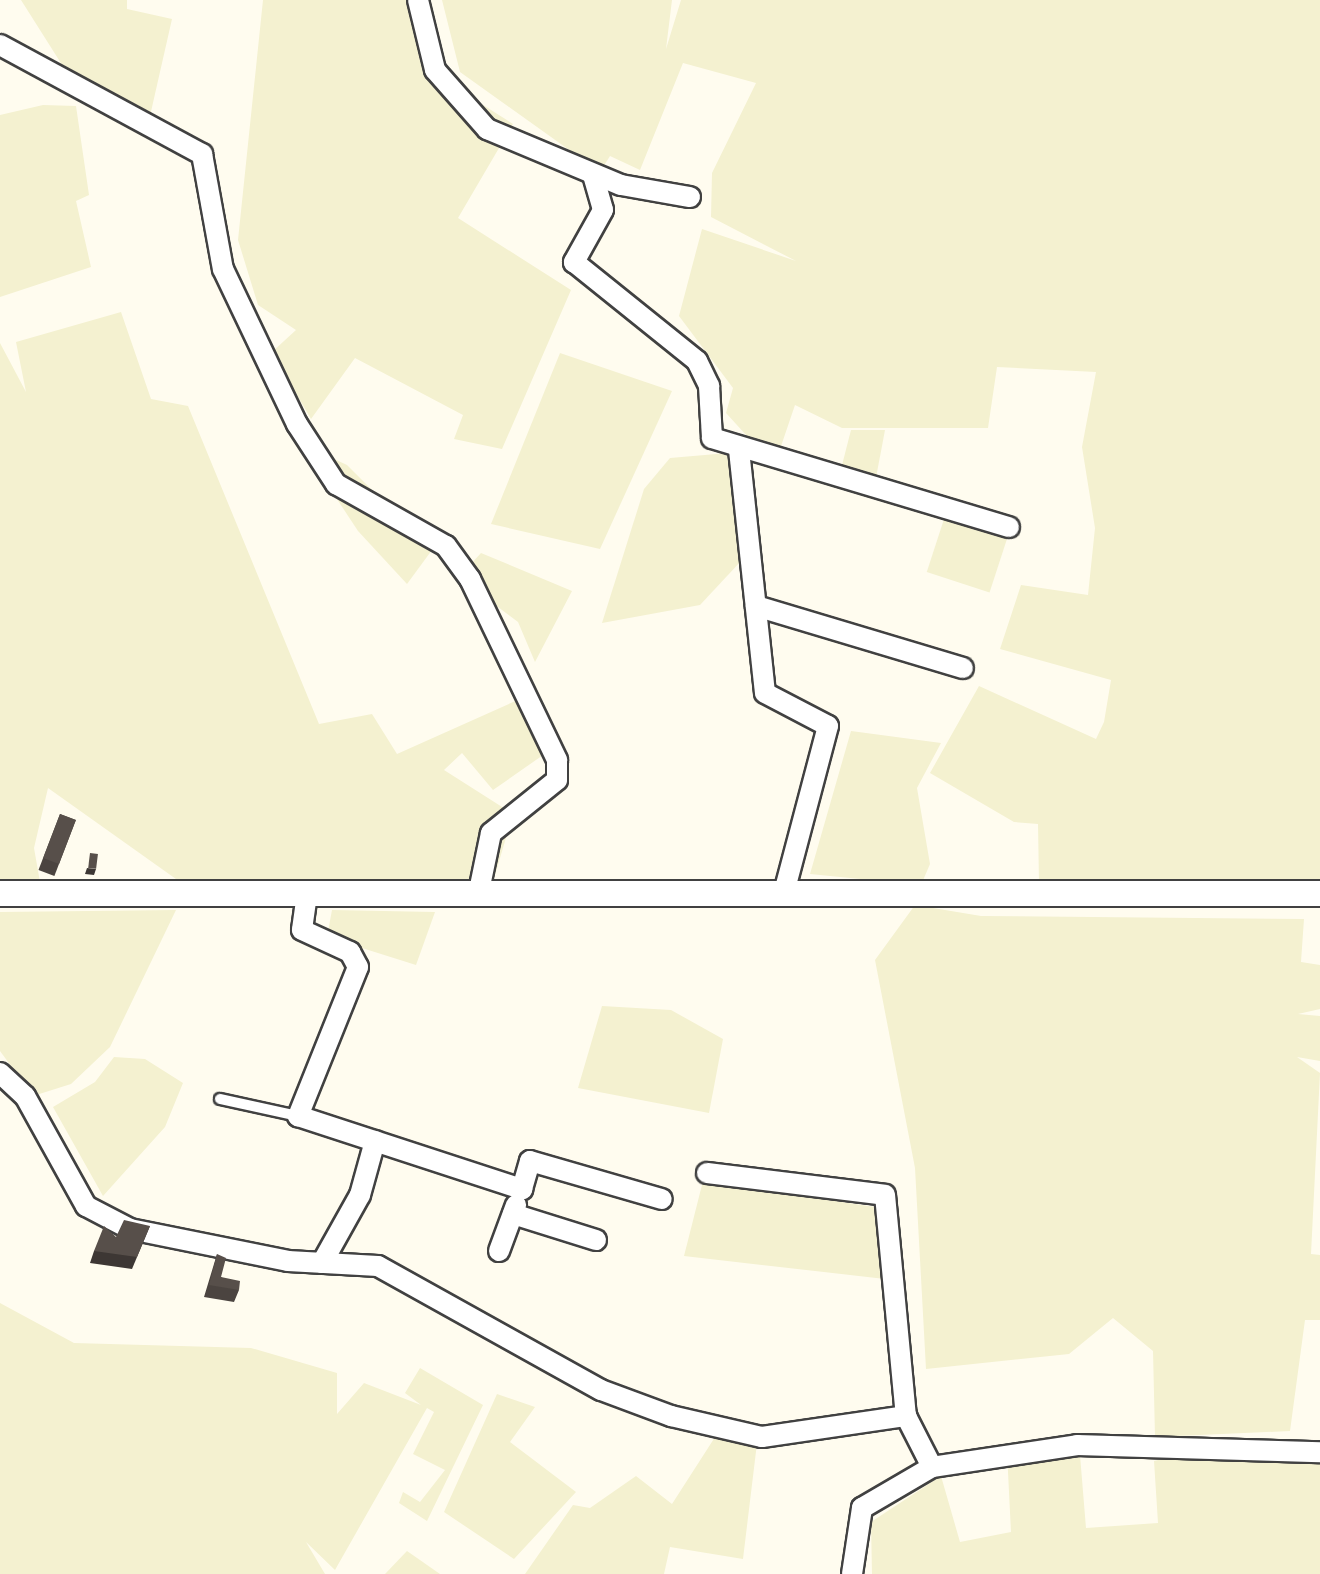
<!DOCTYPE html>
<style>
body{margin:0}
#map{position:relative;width:1320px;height:1574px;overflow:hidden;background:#fffcef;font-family:Spectral,serif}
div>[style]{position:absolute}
.farmland>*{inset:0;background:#f4f1d0;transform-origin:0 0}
.roads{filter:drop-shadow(2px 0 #414141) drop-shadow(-2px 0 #414141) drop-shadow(0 2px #414141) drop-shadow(0 -2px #414141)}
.service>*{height:10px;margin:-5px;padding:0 5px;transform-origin:5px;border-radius:5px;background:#fff}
.minor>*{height:20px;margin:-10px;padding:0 10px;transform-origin:10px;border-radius:10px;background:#fff}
.tertiary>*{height:25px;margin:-12.5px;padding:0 12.5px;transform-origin:12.5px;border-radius:12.5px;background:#fff}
.wall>*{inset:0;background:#4b4440;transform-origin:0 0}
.shaded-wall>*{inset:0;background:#3d3734}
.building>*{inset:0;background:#574f4a;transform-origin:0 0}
span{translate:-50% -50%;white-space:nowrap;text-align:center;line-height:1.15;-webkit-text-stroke:10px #fff;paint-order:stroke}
</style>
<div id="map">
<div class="farmland">
<i style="clip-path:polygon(21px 0,127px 0,127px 9px,172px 19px,150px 116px,64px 68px)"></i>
<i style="clip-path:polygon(263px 0,423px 0,442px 79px,513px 124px,458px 218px,571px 290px,502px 449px,454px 439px,463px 415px,355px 358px,311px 419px,272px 352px,296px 330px,258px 305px,238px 240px)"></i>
<i style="clip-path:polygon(442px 0,672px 0,666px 49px,681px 0,1320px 0,1320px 882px,1039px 884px,1038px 824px,1014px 822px,930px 773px,979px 686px,1096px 739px,1104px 722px,1111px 680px,1000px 649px,1021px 585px,1088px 595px,1095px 528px,1082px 447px,1096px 372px,997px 367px,988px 428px,842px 428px,795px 405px,778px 455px,757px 447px,726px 413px,733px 388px,679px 316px,702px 229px,796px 261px,711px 217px,712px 173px,756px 83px,683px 63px,640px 170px,610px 156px,600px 172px,460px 72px)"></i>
<i style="clip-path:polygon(43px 105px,76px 106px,89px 195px,76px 201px,91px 267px,0 297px,0 115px)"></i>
<i style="clip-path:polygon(121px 312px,151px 399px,188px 406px,319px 724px,372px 714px,397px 754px,531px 694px,556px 746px,493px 790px,462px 753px,444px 770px,513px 814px,492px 885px,183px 884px,48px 788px,34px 848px,40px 882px,0 879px,0 343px,26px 392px,16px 342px)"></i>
<i style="clip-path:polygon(560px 353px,672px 391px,600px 549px,491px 524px)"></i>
<i style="clip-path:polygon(851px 430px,885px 430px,875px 483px,840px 473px)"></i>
<i style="clip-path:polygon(300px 443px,347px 465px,432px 550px,407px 584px,358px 531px)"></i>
<i style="clip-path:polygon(728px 453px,742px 560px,700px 605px,602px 623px,644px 489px,670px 458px)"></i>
<i style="left:945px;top:516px;width:66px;height:59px;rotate:18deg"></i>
<i style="clip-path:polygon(481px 553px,572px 591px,535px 662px,518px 622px,486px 598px,469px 566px)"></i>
<i style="clip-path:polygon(851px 731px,941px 743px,917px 788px,930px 864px,921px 885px,810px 874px)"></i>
<i style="clip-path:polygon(915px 905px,981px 916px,1304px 919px,1301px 962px,1320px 965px,1320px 1009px,1298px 1014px,1320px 1016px,1320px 1061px,1297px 1057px,1320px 1073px,1311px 1254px,1320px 1255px,1320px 1320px,1305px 1320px,1290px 1431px,1155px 1437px,1153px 1351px,1113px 1318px,1069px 1354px,926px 1369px,915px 1168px,875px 960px)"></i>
<i style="clip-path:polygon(176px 910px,110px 1047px,71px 1084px,33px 1096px,0 1051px,0 912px)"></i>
<i style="clip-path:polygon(332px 910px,435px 912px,416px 965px,327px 937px)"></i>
<i style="clip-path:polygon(602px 1006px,671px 1010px,723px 1039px,709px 1113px,578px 1088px)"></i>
<i style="clip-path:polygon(114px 1057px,145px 1059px,183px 1083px,165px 1127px,103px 1196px,53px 1107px,95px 1082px)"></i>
<i style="clip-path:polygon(703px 1181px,875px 1207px,885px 1279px,684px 1256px)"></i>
<i style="clip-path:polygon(0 1303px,74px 1343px,251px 1348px,337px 1373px,337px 1414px,364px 1383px,421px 1405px,405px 1393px,420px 1368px,483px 1405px,427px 1521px,399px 1503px,403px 1492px,420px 1502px,445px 1470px,413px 1454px,434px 1412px,427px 1408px,335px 1570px,306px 1542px,325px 1574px,0 1574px)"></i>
<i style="clip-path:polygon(497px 1394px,535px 1407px,510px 1442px,576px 1492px,514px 1559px,444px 1512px)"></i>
<i style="clip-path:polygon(717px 1434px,758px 1435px,743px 1559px,670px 1547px,664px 1574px,525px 1574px,573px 1505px,590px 1508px,636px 1476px,672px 1504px)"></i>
<i style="clip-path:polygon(1225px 1444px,1320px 1460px,1320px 1574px,872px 1574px,871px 1522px,941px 1476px,960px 1542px,1011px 1532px,1007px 1452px,1080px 1455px,1086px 1528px,1158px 1523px,1154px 1461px)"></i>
<i style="clip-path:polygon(407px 1551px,440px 1574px,385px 1574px)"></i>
</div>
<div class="roads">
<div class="service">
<i style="left:220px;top:1099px;width:80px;rotate:12.3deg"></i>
</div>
<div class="minor">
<i style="left:418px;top:0;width:72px;rotate:76.3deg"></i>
<i style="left:435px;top:70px;width:79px;rotate:48.6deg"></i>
<i style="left:487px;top:129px;width:145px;rotate:22.7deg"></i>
<i style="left:621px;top:185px;width:70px;rotate:9.9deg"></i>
<i style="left:0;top:45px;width:230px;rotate:28.4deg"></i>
<i style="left:202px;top:154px;width:117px;rotate:79.7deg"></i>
<i style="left:223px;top:269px;width:172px;rotate:64.5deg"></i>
<i style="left:297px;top:424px;width:72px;rotate:57deg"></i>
<i style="left:336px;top:484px;width:126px;rotate:29.4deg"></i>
<i style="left:446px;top:546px;width:41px;rotate:54deg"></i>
<i style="left:470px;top:579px;width:201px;rotate:64.3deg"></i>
<i style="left:557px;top:760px;width:20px;rotate:90deg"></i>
<i style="left:557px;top:780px;width:85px;rotate:141.2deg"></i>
<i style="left:491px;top:833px;width:59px;rotate:101.7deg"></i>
<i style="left:593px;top:175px;width:36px;rotate:74deg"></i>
<i style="left:603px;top:210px;width:60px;rotate:119.1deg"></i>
<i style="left:574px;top:262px;width:158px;rotate:38.8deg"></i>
<i style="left:697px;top:361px;width:28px;rotate:64deg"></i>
<i style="left:709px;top:386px;width:52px;rotate:86.7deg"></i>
<i style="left:712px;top:438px;width:310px;rotate:16.7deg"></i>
<i style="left:739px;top:450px;width:244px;rotate:83.9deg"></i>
<i style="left:765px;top:693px;width:71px;rotate:27.6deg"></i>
<i style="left:828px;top:726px;width:169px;rotate:104.8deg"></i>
<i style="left:756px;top:606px;width:216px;rotate:16.7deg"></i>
<i style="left:307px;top:894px;width:36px;rotate:98deg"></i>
<i style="left:302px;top:930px;width:53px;rotate:24.6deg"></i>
<i style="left:350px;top:952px;width:17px;rotate:62deg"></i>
<i style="left:358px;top:967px;width:161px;rotate:111.9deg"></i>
<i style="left:298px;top:1116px;width:236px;rotate:18.1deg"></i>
<i style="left:522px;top:1189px;width:29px;rotate:-74deg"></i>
<i style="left:530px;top:1161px;width:137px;rotate:16.1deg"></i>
<i style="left:0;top:1073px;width:34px;rotate:43deg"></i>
<i style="left:25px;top:1096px;width:126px;rotate:61deg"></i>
<i style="left:86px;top:1206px;width:50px;rotate:27.6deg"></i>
<i style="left:130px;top:1229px;width:161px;rotate:11.4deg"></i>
<i style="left:288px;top:1261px;width:90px;rotate:3.2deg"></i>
<i style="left:378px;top:1266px;width:255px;rotate:29.1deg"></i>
<i style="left:601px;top:1390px;width:75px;rotate:20.4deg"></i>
<i style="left:671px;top:1416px;width:93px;rotate:13deg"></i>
<i style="left:762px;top:1437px;width:146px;rotate:-8.3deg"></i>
<i style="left:707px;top:1173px;width:179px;rotate:7deg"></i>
<i style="left:885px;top:1195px;width:222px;rotate:84.6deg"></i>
<i style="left:906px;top:1416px;width:57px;rotate:63deg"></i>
<i style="left:932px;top:1467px;width:147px;rotate:-8.6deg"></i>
<i style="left:1077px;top:1445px;width:243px;rotate:1.7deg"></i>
<i style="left:513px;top:1214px;width:87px;rotate:17.4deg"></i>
<i style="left:499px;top:1251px;width:49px;rotate:-69.7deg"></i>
<i style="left:322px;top:1263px;width:78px;rotate:-60.8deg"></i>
<i style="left:360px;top:1195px;width:56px;rotate:-74.5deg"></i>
<i style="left:852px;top:1574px;width:67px;rotate:-81.4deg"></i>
<i style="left:862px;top:1508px;width:81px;rotate:-30.4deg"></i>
</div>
<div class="tertiary">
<i style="left:0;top:893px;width:1320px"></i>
</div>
</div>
<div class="wall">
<i style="left:60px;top:814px;width:17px;height:60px;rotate:21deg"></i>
<i style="clip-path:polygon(217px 1254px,221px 1277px,239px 1290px,234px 1302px,204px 1297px)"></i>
</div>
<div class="shaded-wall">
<i style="clip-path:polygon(87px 868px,96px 869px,94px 875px,85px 874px)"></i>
<i style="clip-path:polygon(150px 1226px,132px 1269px,90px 1263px,94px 1251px)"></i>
</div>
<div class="building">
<i style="left:60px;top:814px;width:17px;height:47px;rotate:21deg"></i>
<i style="left:90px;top:853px;width:8px;height:15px;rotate:7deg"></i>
<i style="clip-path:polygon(124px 1220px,150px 1226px,137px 1257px,94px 1251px,104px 1226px,116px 1237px)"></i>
<i style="clip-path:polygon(217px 1254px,226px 1258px,221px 1277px,240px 1281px,239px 1290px,209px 1285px)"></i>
</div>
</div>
